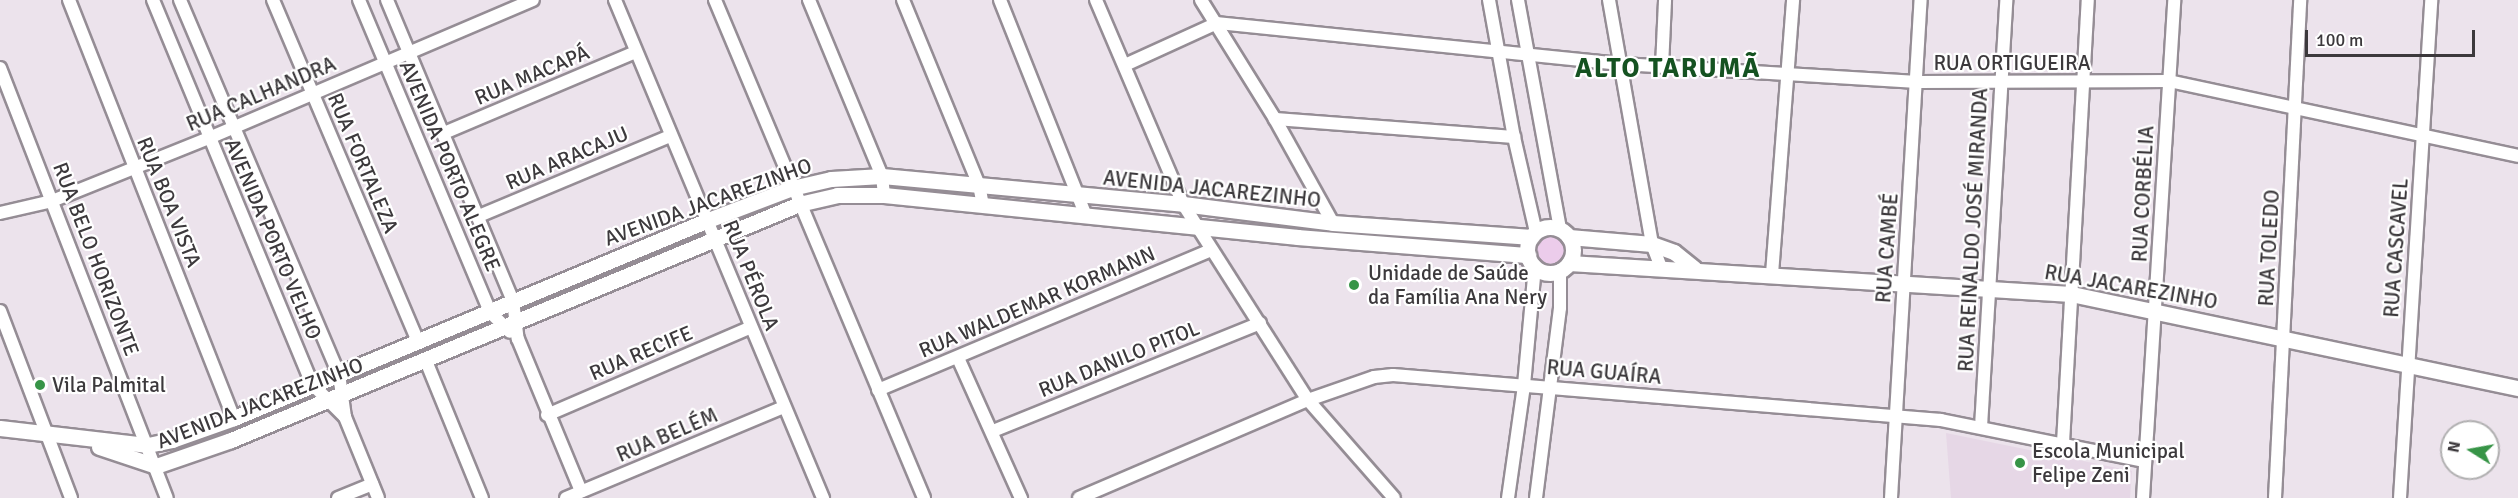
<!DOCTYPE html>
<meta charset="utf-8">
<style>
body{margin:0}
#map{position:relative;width:2518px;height:498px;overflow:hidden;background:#ece3ec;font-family:Signika,sans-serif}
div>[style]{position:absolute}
.built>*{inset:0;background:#e6d7e6}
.green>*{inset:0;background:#eccceb}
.round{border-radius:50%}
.roads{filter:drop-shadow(2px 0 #958d95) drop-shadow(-2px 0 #958d95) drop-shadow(0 2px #958d95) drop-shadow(0 -2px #958d95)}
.minor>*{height:12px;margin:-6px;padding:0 6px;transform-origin:6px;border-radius:6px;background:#fff}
.tertiary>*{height:15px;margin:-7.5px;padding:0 7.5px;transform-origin:7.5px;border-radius:7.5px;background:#fff}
.tertiary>.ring{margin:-7.5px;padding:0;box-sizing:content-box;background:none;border:15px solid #fff;border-radius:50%}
.dots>*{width:16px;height:16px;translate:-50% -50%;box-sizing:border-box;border:3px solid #fff;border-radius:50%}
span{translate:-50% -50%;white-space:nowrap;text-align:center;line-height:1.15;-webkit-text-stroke:4.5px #fff;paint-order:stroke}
.street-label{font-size:21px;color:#3c393c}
.poi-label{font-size:21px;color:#3c393c}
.left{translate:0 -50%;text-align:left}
.district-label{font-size:27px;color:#155221;font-weight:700;letter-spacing:1.5px}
.north{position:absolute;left:2440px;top:420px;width:60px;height:60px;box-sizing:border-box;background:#fff;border:2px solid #b1b0b1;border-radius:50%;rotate:281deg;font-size:16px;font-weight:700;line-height:24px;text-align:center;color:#3c393c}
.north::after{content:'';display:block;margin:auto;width:21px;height:27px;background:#379447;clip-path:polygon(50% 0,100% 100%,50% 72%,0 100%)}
.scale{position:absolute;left:2305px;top:30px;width:170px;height:27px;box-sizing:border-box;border:3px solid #3c393c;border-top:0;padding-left:8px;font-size:18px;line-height:21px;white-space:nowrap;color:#3c393c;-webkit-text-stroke:4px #fff;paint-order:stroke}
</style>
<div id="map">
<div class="built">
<i style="clip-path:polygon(1946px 433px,2132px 471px,2130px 498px,1951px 498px)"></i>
</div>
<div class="green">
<i class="round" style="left:1537px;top:236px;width:28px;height:28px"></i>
</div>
<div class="roads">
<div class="minor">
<i style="left:69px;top:0;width:449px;rotate:68.5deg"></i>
<i style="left:153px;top:0;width:416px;rotate:67.5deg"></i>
<i style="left:312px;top:384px;width:47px;rotate:45deg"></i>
<i style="left:180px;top:0;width:406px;rotate:67deg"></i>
<i style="left:339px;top:374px;width:43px;rotate:82.1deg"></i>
<i style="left:345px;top:417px;width:87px;rotate:67.8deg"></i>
<i style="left:273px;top:0;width:371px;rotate:67deg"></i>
<i style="left:359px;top:0;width:338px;rotate:67.2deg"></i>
<i style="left:490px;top:312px;width:28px;rotate:45deg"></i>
<i style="left:387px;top:0;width:326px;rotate:67.3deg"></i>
<i style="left:513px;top:301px;width:38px;rotate:83deg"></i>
<i style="left:518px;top:339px;width:165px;rotate:67.5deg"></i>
<i style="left:615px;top:0;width:540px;rotate:67.33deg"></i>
<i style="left:715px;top:0;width:540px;rotate:67.23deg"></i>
<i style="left:809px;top:0;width:191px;rotate:67.5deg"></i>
<i style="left:882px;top:176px;width:19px;rotate:84deg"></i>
<i style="left:903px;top:0;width:200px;rotate:67.7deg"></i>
<i style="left:979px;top:185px;width:20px;rotate:79deg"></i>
<i style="left:1000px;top:0;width:232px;rotate:68.3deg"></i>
<i style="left:1096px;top:0;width:222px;rotate:66.9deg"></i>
<i style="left:1183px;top:204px;width:232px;rotate:57.5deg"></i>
<i style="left:1308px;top:400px;width:130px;rotate:48.7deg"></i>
<i style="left:1201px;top:0;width:140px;rotate:58.1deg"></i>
<i style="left:1275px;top:119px;width:119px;rotate:60.9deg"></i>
<i style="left:1489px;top:0;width:139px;rotate:79.7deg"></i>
<i style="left:1514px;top:137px;width:98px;rotate:77deg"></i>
<i style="left:1518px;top:0;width:233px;rotate:79.6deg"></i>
<i style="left:1609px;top:0;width:248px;rotate:80deg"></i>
<i style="left:1652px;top:244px;width:25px;rotate:69deg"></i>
<i style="left:1125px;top:65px;width:101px;rotate:-24.5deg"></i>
<i style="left:1217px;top:23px;width:407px;rotate:5.8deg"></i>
<i style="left:1622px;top:64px;width:296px;rotate:3.5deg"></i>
<i style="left:1917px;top:82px;width:252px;rotate:-0.2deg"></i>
<i style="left:2169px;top:81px;width:357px;rotate:12.1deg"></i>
<i style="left:1662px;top:67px;width:67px;rotate:-87.4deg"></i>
<i style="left:0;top:68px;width:461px;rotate:68.8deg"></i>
<i style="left:1275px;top:119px;width:240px;rotate:4.3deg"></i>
<i style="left:444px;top:133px;width:208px;rotate:-22.9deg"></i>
<i style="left:0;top:213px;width:53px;rotate:-13deg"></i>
<i style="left:52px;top:201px;width:169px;rotate:-21.9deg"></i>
<i style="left:209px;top:138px;width:352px;rotate:-23.1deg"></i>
<i style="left:479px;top:216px;width:207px;rotate:-22.7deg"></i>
<i style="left:1772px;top:274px;width:275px;rotate:-85.6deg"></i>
<i style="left:0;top:311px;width:200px;rotate:69.2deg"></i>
<i style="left:958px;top:358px;width:154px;rotate:65.8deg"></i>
<i style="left:426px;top:361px;width:148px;rotate:67.8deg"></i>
<i style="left:878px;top:390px;width:361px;rotate:-22.8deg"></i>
<i style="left:547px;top:415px;width:222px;rotate:-23.3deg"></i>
<i style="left:1981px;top:427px;width:428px;rotate:-86.6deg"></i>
<i style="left:993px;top:431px;width:288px;rotate:-22deg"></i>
<i style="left:2063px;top:443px;width:444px;rotate:-86.8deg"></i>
<i style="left:338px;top:498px;width:37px;rotate:-22deg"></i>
<i style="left:566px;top:498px;width:236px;rotate:-22.7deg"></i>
<i style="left:1079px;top:498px;width:249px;rotate:-23.2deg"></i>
<i style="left:1308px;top:400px;width:70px;rotate:-19.2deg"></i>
<i style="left:1374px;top:377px;width:19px;rotate:-6deg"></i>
<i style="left:1393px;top:375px;width:550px;rotate:4.69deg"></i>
<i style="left:1941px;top:420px;width:208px;rotate:11.4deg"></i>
<i style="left:1508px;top:498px;width:114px;rotate:-81.9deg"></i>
<i style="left:1524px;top:385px;width:120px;rotate:-84.7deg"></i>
<i style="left:1536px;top:498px;width:192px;rotate:-82.8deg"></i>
<i style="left:1560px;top:308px;width:38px;rotate:-90deg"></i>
<i style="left:1891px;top:498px;width:499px;rotate:-86.6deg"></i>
<i style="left:2143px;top:498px;width:499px;rotate:-86.4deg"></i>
<i style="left:2275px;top:498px;width:499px;rotate:-87.1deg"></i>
<i style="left:2400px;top:498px;width:499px;rotate:-86.4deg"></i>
</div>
<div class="tertiary">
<i class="ring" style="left:1527px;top:227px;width:31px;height:31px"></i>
<i style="left:1569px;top:237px;width:83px;rotate:4.8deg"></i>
<i style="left:1652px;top:244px;width:23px;rotate:20deg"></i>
<i style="left:1674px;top:252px;width:26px;rotate:39deg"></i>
<i style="left:1569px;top:263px;width:503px;rotate:3.53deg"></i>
<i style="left:2071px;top:294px;width:457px;rotate:11.9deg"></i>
<i style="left:0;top:428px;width:149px;rotate:6.6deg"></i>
<i style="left:148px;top:445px;width:25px;rotate:-12deg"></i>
<i style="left:172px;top:440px;width:66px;rotate:-19.5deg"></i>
<i style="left:234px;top:418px;width:514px;rotate:-22.67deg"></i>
<i style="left:708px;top:220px;width:90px;rotate:-20.9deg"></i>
<i style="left:792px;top:188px;width:40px;rotate:-13deg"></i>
<i style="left:831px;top:179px;width:51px;rotate:-3.4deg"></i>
<i style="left:882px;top:176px;width:302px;rotate:5.3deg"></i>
<i style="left:1183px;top:204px;width:151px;rotate:7.2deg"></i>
<i style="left:1333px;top:223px;width:199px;rotate:4deg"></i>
<i style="left:99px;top:447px;width:60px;rotate:18.4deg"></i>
<i style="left:156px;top:466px;width:79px;rotate:-19.1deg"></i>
<i style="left:231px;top:440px;width:615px;rotate:-22.56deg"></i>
<i style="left:799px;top:204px;width:39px;rotate:-13deg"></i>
<i style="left:837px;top:195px;width:47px"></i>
<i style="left:884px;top:195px;width:416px;rotate:5.8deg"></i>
<i style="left:1298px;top:237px;width:231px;rotate:4.5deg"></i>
</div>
</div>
<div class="dots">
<i style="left:1354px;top:285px;background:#379447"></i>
<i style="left:40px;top:385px;background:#379447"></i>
<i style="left:2020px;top:463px;background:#379447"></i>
</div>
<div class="street-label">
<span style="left:2012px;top:63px">RUA ORTIGUEIRA</span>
<span style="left:532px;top:75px;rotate:-23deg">RUA MACAPÁ</span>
<span style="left:261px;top:94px;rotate:-23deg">RUA CALHANDRA</span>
<span style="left:567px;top:158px;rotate:-23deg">RUA ARACAJU</span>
<span style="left:363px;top:163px;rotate:67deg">RUA FORTALEZA</span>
<span style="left:450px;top:166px;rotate:67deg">AVENIDA PORTO ALEGRE</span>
<span style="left:1212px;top:189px;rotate:6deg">AVENIDA JACAREZINHO</span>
<span style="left:2143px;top:194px;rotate:-87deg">RUA CORBÉLIA</span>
<span style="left:169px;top:202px;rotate:68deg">RUA BOA VISTA</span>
<span style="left:708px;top:202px;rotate:-20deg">AVENIDA JACAREZINHO</span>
<span style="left:1973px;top:230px;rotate:-87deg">RUA REINALDO JOSÉ MIRANDA</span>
<span style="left:273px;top:239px;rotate:67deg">AVENIDA PORTO VELHO</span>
<span style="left:1887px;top:248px;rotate:-86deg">RUA CAMBÉ</span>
<span style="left:2269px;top:248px;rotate:-87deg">RUA TOLEDO</span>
<span style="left:2396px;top:248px;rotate:-86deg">RUA CASCAVEL</span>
<span style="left:96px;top:259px;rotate:69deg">RUA BELO HORIZONTE</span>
<span style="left:751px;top:275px;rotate:68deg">RUA PÉROLA</span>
<span style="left:2131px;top:287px;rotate:10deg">RUA JACAREZINHO</span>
<span style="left:1037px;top:302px;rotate:-23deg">RUA WALDEMAR KORMANN</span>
<span style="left:641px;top:353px;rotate:-23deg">RUA RECIFE</span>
<span style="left:1119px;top:359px;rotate:-22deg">RUA DANILO PITOL</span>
<span style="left:1604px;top:372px;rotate:5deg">RUA GUAÍRA</span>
<span style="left:260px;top:403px;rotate:-21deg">AVENIDA JACAREZINHO</span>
<span style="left:667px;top:435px;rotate:-23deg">RUA BELÉM</span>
</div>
<div class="poi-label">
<span class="left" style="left:1368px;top:285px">Unidade de Saúde<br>da Família Ana Nery</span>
<span class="left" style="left:52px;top:385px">Vila Palmital</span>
<span class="left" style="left:2032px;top:463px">Escola Municipal<br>Felipe Zeni</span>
</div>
<div class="district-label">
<span style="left:1668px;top:69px">ALTO TARUMÃ</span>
</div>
<div class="north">N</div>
<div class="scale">100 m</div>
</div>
